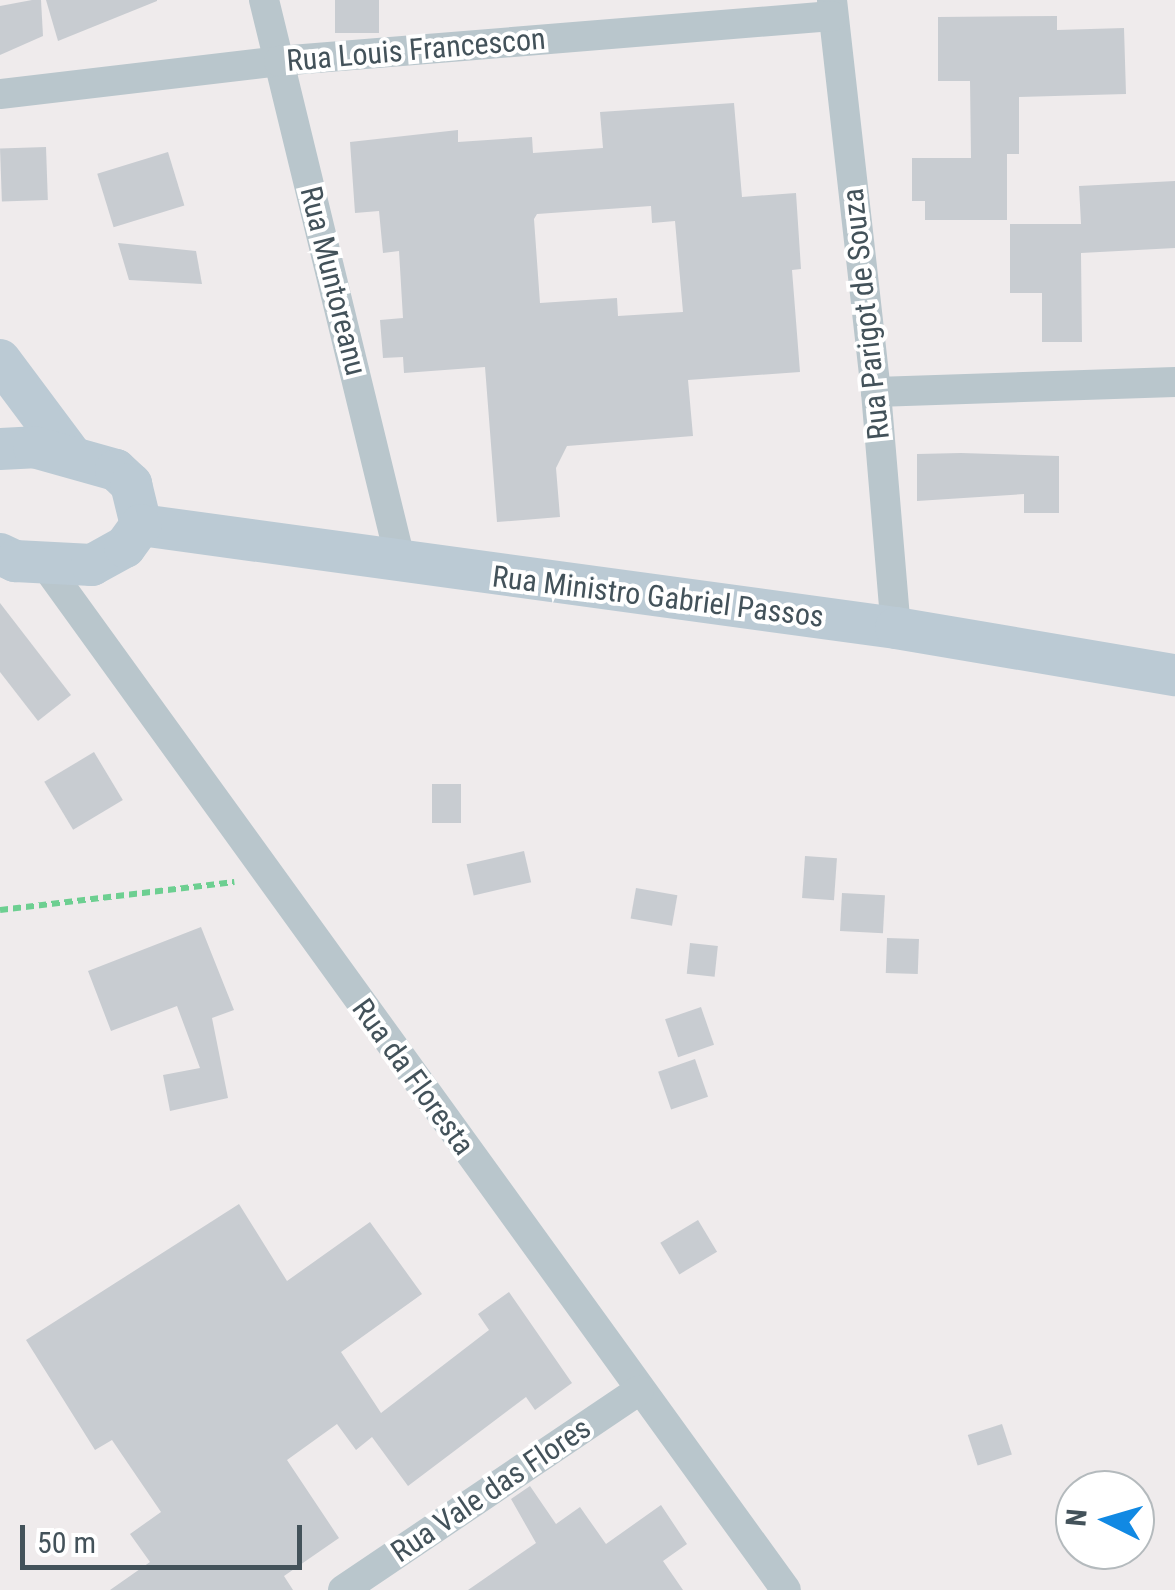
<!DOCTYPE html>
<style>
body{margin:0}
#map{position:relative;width:1175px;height:1590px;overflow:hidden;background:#efebec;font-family:"Roboto Condensed",sans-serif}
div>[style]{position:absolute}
.building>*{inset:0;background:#c8ccd1;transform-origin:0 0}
.path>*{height:6px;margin-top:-3px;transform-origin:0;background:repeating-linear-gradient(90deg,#6dcf91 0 8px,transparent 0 13px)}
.minor>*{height:30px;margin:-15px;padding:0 15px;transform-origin:15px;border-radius:15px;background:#b9c6cc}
.secondary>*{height:42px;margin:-21px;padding:0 21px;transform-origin:21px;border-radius:21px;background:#bbcad4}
span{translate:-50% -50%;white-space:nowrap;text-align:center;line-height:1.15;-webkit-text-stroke:8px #fff;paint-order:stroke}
.street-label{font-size:30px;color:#43525a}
.north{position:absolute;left:1055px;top:1470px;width:100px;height:100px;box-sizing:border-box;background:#fff;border:2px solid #b4babd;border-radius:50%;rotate:275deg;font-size:28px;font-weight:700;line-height:40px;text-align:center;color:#43525a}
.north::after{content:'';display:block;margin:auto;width:35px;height:45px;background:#1189e3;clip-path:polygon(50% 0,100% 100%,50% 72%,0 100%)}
.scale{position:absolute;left:20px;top:1525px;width:282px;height:45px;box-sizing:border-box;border:5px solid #43525a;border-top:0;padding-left:12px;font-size:30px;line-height:35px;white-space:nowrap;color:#43525a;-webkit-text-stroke:8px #fff;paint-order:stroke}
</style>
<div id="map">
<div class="building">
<i style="clip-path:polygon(32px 0,41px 0,43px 36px,0 55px,0 6px)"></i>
<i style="clip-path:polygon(46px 0,157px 0,157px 1px,58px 41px)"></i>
<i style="left:335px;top:0;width:44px;height:33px"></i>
<i style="clip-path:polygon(1057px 16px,1057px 30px,1124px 28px,1126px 94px,1019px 97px,1019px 154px,1007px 154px,1007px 220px,925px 220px,925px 201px,912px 201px,912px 158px,971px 158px,970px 81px,938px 81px,938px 17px)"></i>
<i style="clip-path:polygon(evenodd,734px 103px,742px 197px,796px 193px,801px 269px,792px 270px,800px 372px,688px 380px,693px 436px,567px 446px,556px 468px,560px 517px,497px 522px,485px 367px,404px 373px,403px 357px,383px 358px,380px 320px,403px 318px,399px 251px,383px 253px,379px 211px,355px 213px,350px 142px,458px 130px,458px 142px,532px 137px,533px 153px,603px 148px,600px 112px,734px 103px,651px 206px,652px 223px,675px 221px,683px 312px,618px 316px,617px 298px,540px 303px,534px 219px,537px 214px,651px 206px)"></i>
<i style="left:46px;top:147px;width:53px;height:46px;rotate:88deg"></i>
<i style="left:168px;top:152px;width:56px;height:74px;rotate:73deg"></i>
<i style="clip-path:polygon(1175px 181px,1175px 248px,1081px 253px,1082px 342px,1042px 342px,1042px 293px,1010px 293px,1010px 224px,1081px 224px,1079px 186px)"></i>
<i style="clip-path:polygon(118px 243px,196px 251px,202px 284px,129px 280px)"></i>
<i style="clip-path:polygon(961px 453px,1059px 456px,1059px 513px,1024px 513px,1024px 494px,917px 501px,917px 454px)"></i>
<i style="clip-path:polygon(0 603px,71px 695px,38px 721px,0 672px)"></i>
<i style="left:94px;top:752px;width:56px;height:58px;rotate:59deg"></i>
<i style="left:432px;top:784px;width:29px;height:39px"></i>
<i style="left:524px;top:851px;width:32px;height:59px;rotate:77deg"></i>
<i style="left:805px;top:856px;width:32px;height:42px;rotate:4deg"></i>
<i style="left:636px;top:888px;width:42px;height:31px;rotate:10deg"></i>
<i style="left:842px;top:893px;width:43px;height:38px;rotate:3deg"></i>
<i style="clip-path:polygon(201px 927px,234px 1010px,212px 1018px,228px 1098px,170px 1111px,163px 1075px,200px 1068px,177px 1006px,111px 1031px,88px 971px)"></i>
<i style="left:887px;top:938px;width:32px;height:35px;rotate:2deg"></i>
<i style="left:690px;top:943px;width:28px;height:31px;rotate:6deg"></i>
<i style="left:701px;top:1007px;width:40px;height:38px;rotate:71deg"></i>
<i style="left:695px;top:1059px;width:40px;height:39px;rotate:71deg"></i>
<i style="clip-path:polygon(239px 1204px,287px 1281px,370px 1222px,422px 1294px,341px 1352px,381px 1413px,489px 1330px,478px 1314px,509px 1292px,572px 1383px,535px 1410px,526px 1397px,408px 1486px,372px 1437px,356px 1450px,337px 1424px,287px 1460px,339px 1538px,284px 1576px,293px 1590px,110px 1590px,150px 1562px,130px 1534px,161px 1512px,112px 1440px,95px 1450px,26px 1340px)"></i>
<i style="left:698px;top:1220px;width:37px;height:44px;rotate:59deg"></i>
<i style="left:1002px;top:1424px;width:32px;height:36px;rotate:72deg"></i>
<i style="clip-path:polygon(530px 1486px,556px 1524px,580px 1507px,606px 1544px,661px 1505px,687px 1544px,663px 1561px,683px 1590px,468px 1590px,536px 1543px,511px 1499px)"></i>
</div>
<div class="path">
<i style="left:0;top:910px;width:236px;rotate:-6.8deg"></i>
</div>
<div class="minor">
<i style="left:264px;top:0;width:579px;rotate:76.32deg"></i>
<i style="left:832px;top:0;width:394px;rotate:83.6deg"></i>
<i style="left:876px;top:392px;width:237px;rotate:85.2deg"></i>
<i style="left:0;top:94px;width:281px;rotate:-6.7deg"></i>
<i style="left:279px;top:61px;width:555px;rotate:-4.65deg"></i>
<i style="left:876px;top:392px;width:299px;rotate:-1.9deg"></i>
<i style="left:43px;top:562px;width:1268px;rotate:54.14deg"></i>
<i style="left:343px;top:1590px;width:357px;rotate:-34deg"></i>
</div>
<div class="secondary">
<i style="left:0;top:360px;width:117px;rotate:53.3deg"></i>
<i style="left:0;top:449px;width:34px;rotate:-3deg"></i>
<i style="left:34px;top:447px;width:85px;rotate:15.7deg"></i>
<i style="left:116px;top:470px;width:21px;rotate:43deg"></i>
<i style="left:131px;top:484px;width:42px;rotate:76.3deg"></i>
<i style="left:141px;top:525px;width:762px;rotate:7.77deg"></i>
<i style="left:896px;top:628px;width:283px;rotate:9.6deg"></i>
<i style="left:0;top:554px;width:17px;rotate:25deg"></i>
<i style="left:15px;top:561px;width:77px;rotate:3deg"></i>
<i style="left:92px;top:565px;width:38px;rotate:-29deg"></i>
<i style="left:125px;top:547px;width:27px;rotate:-54deg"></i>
</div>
<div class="street-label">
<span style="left:416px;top:50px;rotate:-5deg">Rua Louis Francescon</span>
<span style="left:333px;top:281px;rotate:76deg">Rua Muntoreanu</span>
<span style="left:866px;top:314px;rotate:-96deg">Rua Parigot de Souza</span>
<span style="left:658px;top:597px;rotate:7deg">Rua Ministro Gabriel Passos</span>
<span style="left:413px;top:1077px;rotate:54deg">Rua da Floresta</span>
<span style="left:491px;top:1490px;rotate:-34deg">Rua Vale das Flores</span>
</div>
<div class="north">N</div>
<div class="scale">50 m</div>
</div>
